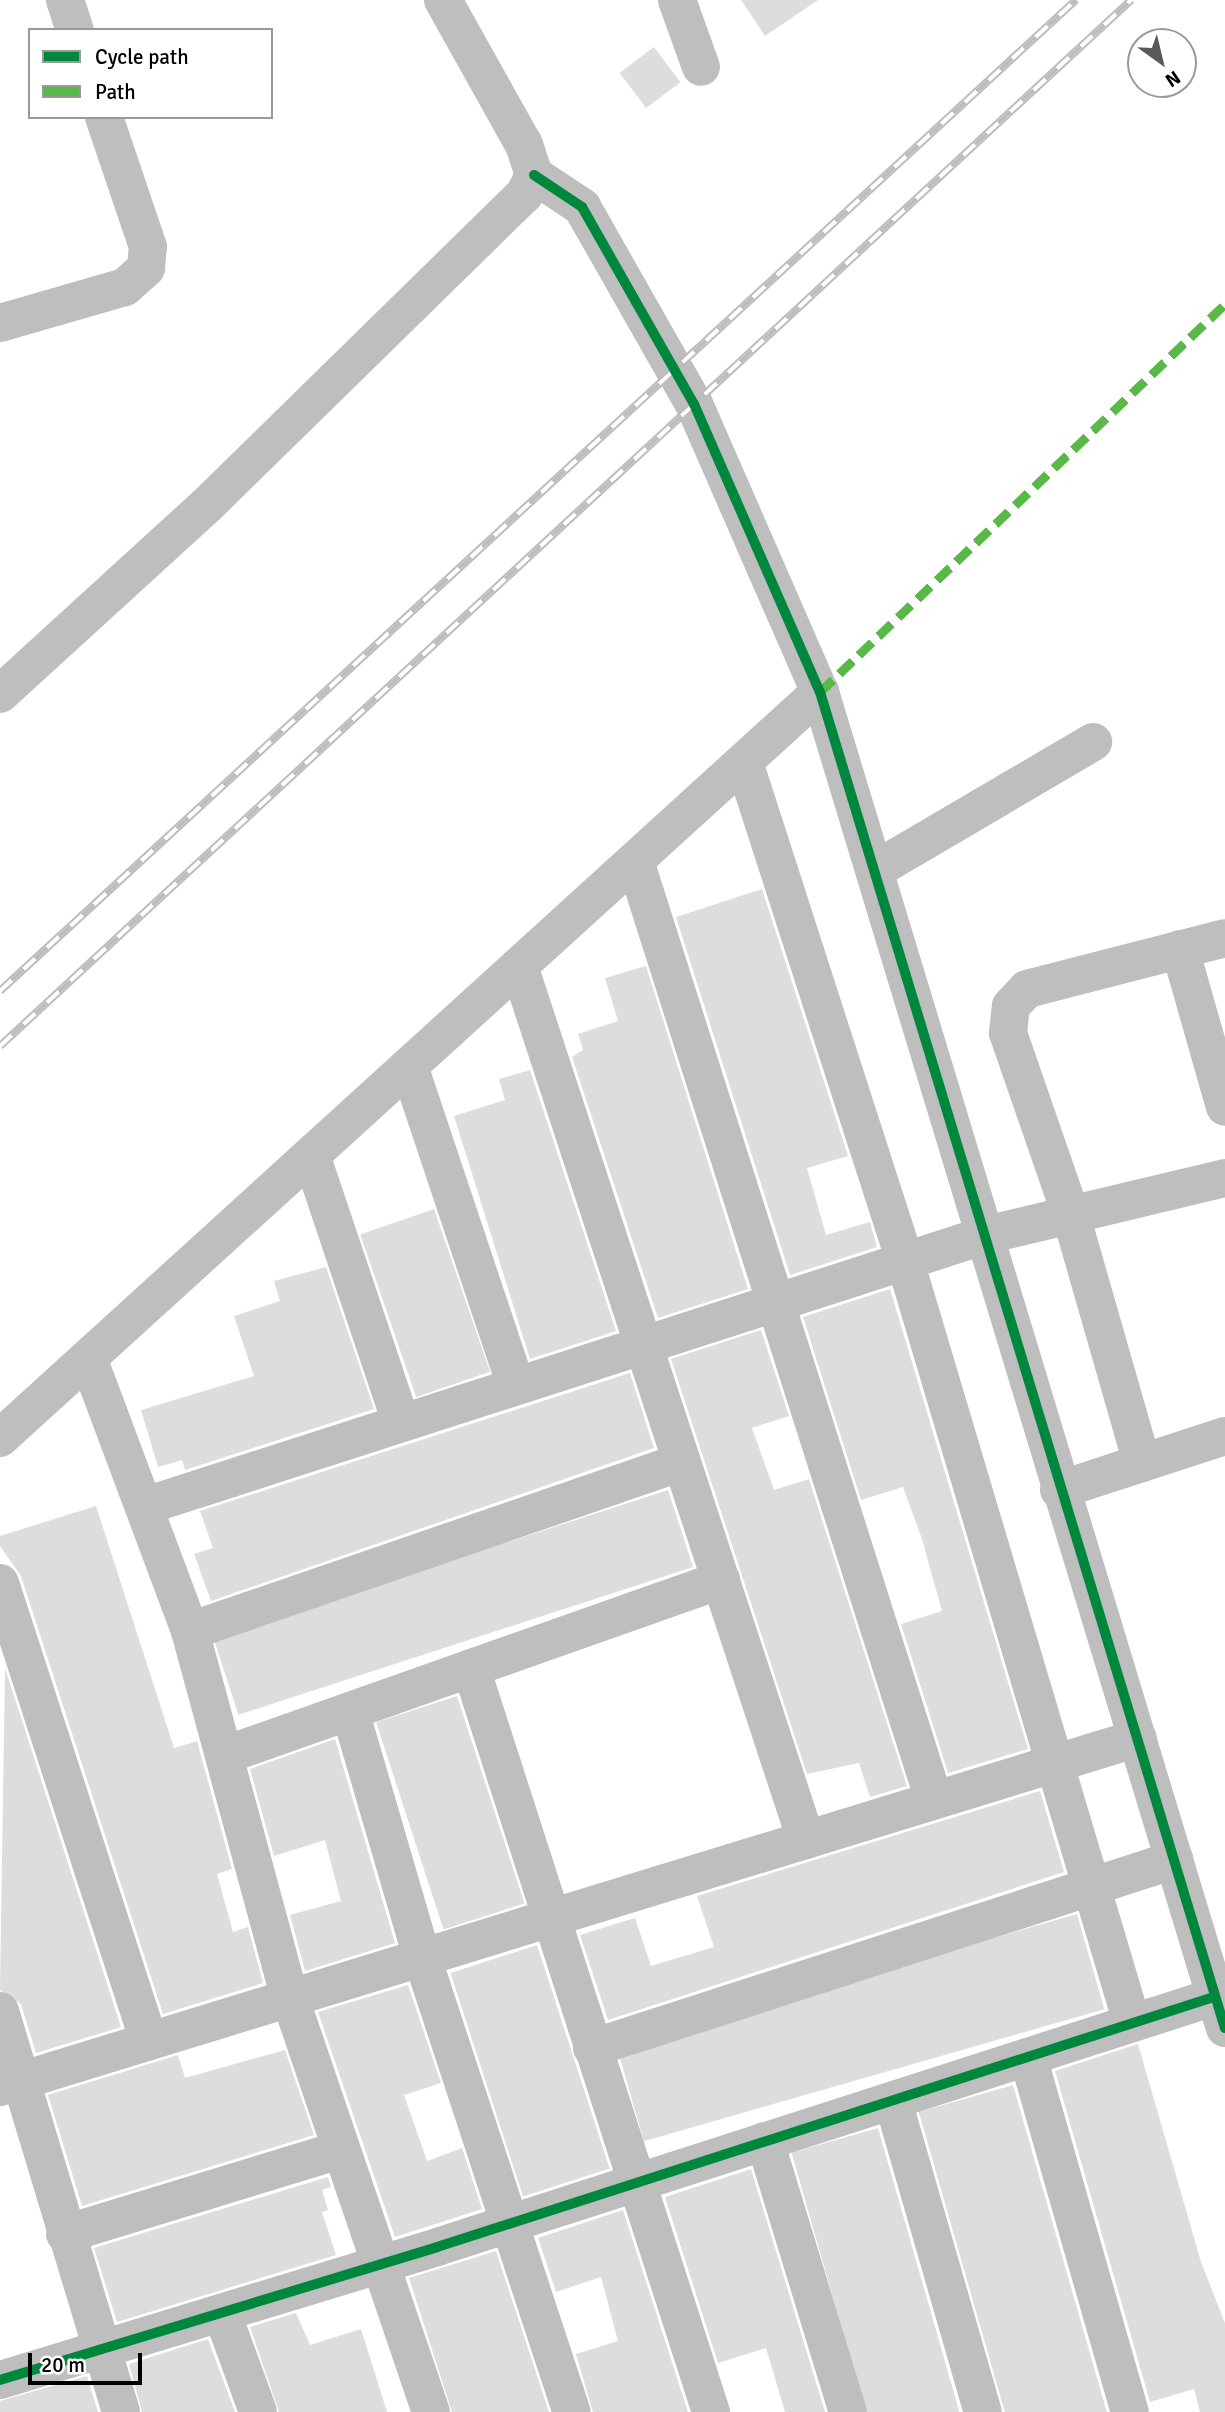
<!DOCTYPE html>
<style>
body{margin:0}
#map{position:relative;width:1225px;height:2412px;overflow:hidden;background:#fff;font-family:Signika,sans-serif}
div>[style]{position:absolute}
.building>*{inset:0;background:#ddd;transform-origin:0 0}
.minor>*{height:38px;margin:-19px;padding:0 19px;transform-origin:19px;border-radius:19px;background:#bebebe}
.rail>*{height:8px;margin-top:-4px;transform-origin:0;background:repeating-linear-gradient(90deg,#fff 0 16px,#bdbdbd 0 32px);box-sizing:border-box;border-block:2px solid #bdbdbd}
.quiet>*{height:9px;margin-top:-4.5px;transform-origin:0;background:repeating-linear-gradient(90deg,#58b947 0 18px,transparent 0 27px)}
.cycleway>*{height:10px;margin:-5px;padding:0 5px;transform-origin:5px;border-radius:5px;background:#00873e}
span{translate:-50% -50%;white-space:nowrap;text-align:center;line-height:1.15;-webkit-text-stroke:7px #fff;paint-order:stroke}
.legend{position:absolute;left:28px;top:28px;width:245px;height:91px;box-sizing:border-box;background:#fff;border:2px solid #999;margin:0;padding:9px 12px;list-style:none;font-size:21px;color:#000}
.legend li{display:flex;align-items:center;gap:14px;height:35px}
.legend b{width:35px;border:2px solid #999}
.north{position:absolute;left:1127px;top:28px;width:70px;height:70px;box-sizing:border-box;background:#fff;border:2px solid #999;border-radius:50%;rotate:146deg;font-size:19px;font-weight:700;line-height:28px;text-align:center;color:#000}
.north::after{content:'';display:block;margin:auto;width:24px;height:32px;background:#595959;clip-path:polygon(50% 0,100% 100%,50% 72%,0 100%)}
.scale{position:absolute;left:28px;top:2353px;width:114px;height:32px;box-sizing:border-box;border:4px solid #000;border-top:0;padding-left:9px;font-size:21px;line-height:24px;white-space:nowrap;color:#000;-webkit-text-stroke:5px #fff;paint-order:stroke}
</style>
<div id="map">
<div class="building">
<i style="clip-path:polygon(741px 0,818px 0,765px 36px)"></i>
<i style="left:654px;top:47px;width:44px;height:43px;rotate:53deg"></i>
<i style="clip-path:polygon(762px 889px,848px 1156px,807px 1168px,826px 1235px,870px 1222px,877px 1247px,790px 1275px,676px 917px)"></i>
<i style="clip-path:polygon(646px 966px,748px 1289px,658px 1318px,572px 1057px,583px 1050px,578px 1034px,618px 1021px,605px 978px)"></i>
<i style="clip-path:polygon(530px 1070px,616px 1331px,530px 1359px,454px 1116px,505px 1100px,499px 1079px)"></i>
<i style="left:434px;top:1209px;width:172px;height:78px;rotate:71deg"></i>
<i style="clip-path:polygon(326px 1267px,374px 1409px,185px 1470px,182px 1460px,158px 1467px,141px 1410px,254px 1376px,234px 1316px,280px 1301px,274px 1281px)"></i>
<i style="clip-path:polygon(890px 1289px,1028px 1749px,948px 1773px,901px 1624px,942px 1611px,922px 1539px,903px 1487px,861px 1500px,803px 1317px)"></i>
<i style="clip-path:polygon(761px 1330px,789px 1416px,752px 1428px,774px 1490px,809px 1479px,907px 1786px,870px 1797px,859px 1763px,807px 1774px,671px 1359px)"></i>
<i style="clip-path:polygon(630px 1373px,654px 1448px,211px 1601px,194px 1554px,213px 1548px,200px 1511px)"></i>
<i style="left:668px;top:1490px;width:81px;height:478px;rotate:72deg"></i>
<i style="clip-path:polygon(96px 1506px,174px 1748px,197px 1741px,232px 1869px,217px 1874px,233px 1932px,248px 1927px,263px 1983px,163px 2014px,21px 1576px,0 1546px,0 1536px)"></i>
<i style="clip-path:polygon(5px 1668px,121px 2027px,36px 2053px,21px 2004px,0 1990px)"></i>
<i style="left:457px;top:1696px;width:218px;height:85px;rotate:72deg"></i>
<i style="clip-path:polygon(335px 1739px,395px 1943px,305px 1971px,290px 1915px,341px 1901px,325px 1840px,274px 1856px,250px 1769px)"></i>
<i style="clip-path:polygon(1040px 1791px,1064px 1872px,608px 2020px,580px 1935px,635px 1918px,651px 1966px,714px 1947px,697px 1896px)"></i>
<i style="left:1077px;top:1914px;width:99px;height:479px;rotate:74deg"></i>
<i style="left:537px;top:1945px;width:235px;height:91px;rotate:72deg"></i>
<i style="clip-path:polygon(408px 1985px,441px 2083px,404px 2095px,427px 2161px,462px 2148px,482px 2209px,395px 2237px,318px 2012px)"></i>
<i style="clip-path:polygon(1138px 2044px,1201px 2262px,1225px 2323px,1225px 2412px,1200px 2412px,1194px 2389px,1150px 2402px,1055px 2071px)"></i>
<i style="clip-path:polygon(285px 2050px,314px 2135px,82px 2206px,48px 2095px,178px 2055px,185px 2078px)"></i>
<i style="left:1013px;top:2085px;width:340px;height:98px;rotate:74deg"></i>
<i style="left:878px;top:2128px;width:296px;height:90px;rotate:74deg"></i>
<i style="clip-path:polygon(751px 2169px,825px 2412px,785px 2412px,766px 2348px,718px 2363px,665px 2197px)"></i>
<i style="clip-path:polygon(328px 2177px,331px 2187px,322px 2190px,328px 2210px,322px 2212px,336px 2255px,117px 2322px,94px 2248px)"></i>
<i style="clip-path:polygon(623px 2210px,688px 2412px,593px 2412px,576px 2354px,618px 2341px,601px 2277px,556px 2292px,538px 2238px)"></i>
<i style="clip-path:polygon(496px 2251px,549px 2412px,452px 2412px,409px 2278px)"></i>
<i style="clip-path:polygon(296px 2313px,310px 2345px,361px 2329px,387px 2412px,279px 2412px,250px 2327px)"></i>
<i style="clip-path:polygon(208px 2339px,235px 2412px,142px 2412px,129px 2364px)"></i>
<i style="clip-path:polygon(87px 2376px,98px 2412px,0 2412px,0 2401px)"></i>
</div>
<div class="minor">
<i style="left:65px;top:0;width:32px;rotate:72deg"></i>
<i style="left:677px;top:0;width:71px;rotate:70.3deg"></i>
<i style="left:534px;top:175px;width:58px;rotate:33.7deg"></i>
<i style="left:582px;top:207px;width:227px;rotate:60.4deg"></i>
<i style="left:694px;top:404px;width:314px;rotate:66.4deg"></i>
<i style="left:820px;top:692px;width:1396px;rotate:73.14deg"></i>
<i style="left:0;top:323px;width:130px;rotate:-16.1deg"></i>
<i style="left:125px;top:287px;width:28px;rotate:-42deg"></i>
<i style="left:146px;top:268px;width:21px;rotate:-85deg"></i>
<i style="left:148px;top:247px;width:137px;rotate:-108.7deg"></i>
<i style="left:0;top:694px;width:280px;rotate:-42.4deg"></i>
<i style="left:207px;top:505px;width:443px;rotate:-44.4deg"></i>
<i style="left:524px;top:195px;width:22px;rotate:-63deg"></i>
<i style="left:534px;top:175px;width:32px;rotate:-108deg"></i>
<i style="left:524px;top:145px;width:166px;rotate:-119.2deg"></i>
<i style="left:744px;top:762px;width:524px;rotate:72.12deg"></i>
<i style="left:905px;top:1261px;width:795px;rotate:73.41deg"></i>
<i style="left:635px;top:861px;width:985px;rotate:72.34deg"></i>
<i style="left:875px;top:870px;width:253px;rotate:-30.4deg"></i>
<i style="left:1180px;top:949px;width:164px;rotate:74.1deg"></i>
<i style="left:519px;top:966px;width:920px;rotate:71.82deg"></i>
<i style="left:409px;top:1066px;width:336px;rotate:71.5deg"></i>
<i style="left:311px;top:1155px;width:282px;rotate:71.4deg"></i>
<i style="left:88px;top:1358px;width:291px;rotate:69.5deg"></i>
<i style="left:190px;top:1631px;width:380px;rotate:74.8deg"></i>
<i style="left:290px;top:1998px;width:437px;rotate:71.2deg"></i>
<i style="left:0;top:1438px;width:1109px;rotate:-42.29deg"></i>
<i style="left:1142px;top:1463px;width:258px;rotate:-106deg"></i>
<i style="left:1071px;top:1215px;width:193px;rotate:-109.1deg"></i>
<i style="left:1008px;top:1033px;width:27px;rotate:-84deg"></i>
<i style="left:1011px;top:1006px;width:23px;rotate:-47deg"></i>
<i style="left:1027px;top:989px;width:204px;rotate:-14.4deg"></i>
<i style="left:1059px;top:1490px;width:175px;rotate:-18deg"></i>
<i style="left:145px;top:1506px;width:884px;rotate:-17.86deg"></i>
<i style="left:986px;top:1235px;width:246px;rotate:-13.4deg"></i>
<i style="left:0;top:1583px;width:482px;rotate:72deg"></i>
<i style="left:190px;top:1631px;width:520px;rotate:-18.96deg"></i>
<i style="left:471px;top:1668px;width:782px;rotate:72.12deg"></i>
<i style="left:350px;top:1711px;width:256px;rotate:73.7deg"></i>
<i style="left:422px;top:1957px;width:479px;rotate:71.8deg"></i>
<i style="left:228px;top:1754px;width:523px;rotate:-19.44deg"></i>
<i style="left:0;top:2011px;width:419px;rotate:73.2deg"></i>
<i style="left:592px;top:2048px;width:612px;rotate:-17.9deg"></i>
<i style="left:1028px;top:2057px;width:369px;rotate:74deg"></i>
<i style="left:0;top:2087px;width:1190px;rotate:-17.05deg"></i>
<i style="left:893px;top:2101px;width:324px;rotate:73.9deg"></i>
<i style="left:765px;top:2141px;width:283px;rotate:73deg"></i>
<i style="left:65px;top:2234px;width:288px;rotate:-17deg"></i>
<i style="left:222px;top:2313px;width:105px;rotate:70deg"></i>
<i style="left:0;top:2380px;width:457px;rotate:-16.9deg"></i>
<i style="left:437px;top:2247px;width:816px;rotate:-17.84deg"></i>
</div>
<div class="rail">
<i style="left:0;top:991px;width:1463px;rotate:-42.65deg"></i>
<i style="left:0;top:1046px;width:1541px;rotate:-42.76deg"></i>
</div>
<div class="quiet">
<i style="left:820px;top:692px;width:561px;rotate:-43.77deg"></i>
</div>
<div class="cycleway">
<i style="left:534px;top:175px;width:58px;rotate:33.7deg"></i>
<i style="left:582px;top:207px;width:227px;rotate:60.4deg"></i>
<i style="left:694px;top:404px;width:314px;rotate:66.4deg"></i>
<i style="left:820px;top:692px;width:1396px;rotate:73.14deg"></i>
<i style="left:0;top:2380px;width:457px;rotate:-16.9deg"></i>
<i style="left:437px;top:2247px;width:816px;rotate:-17.84deg"></i>
</div>
<ul class="legend">
<li><b style="height:9px;background:#00873e"></b>Cycle path</li>
<li><b style="height:9px;background:#58b947"></b>Path</li>
</ul>
<div class="north">N</div>
<div class="scale">20 m</div>
</div>
